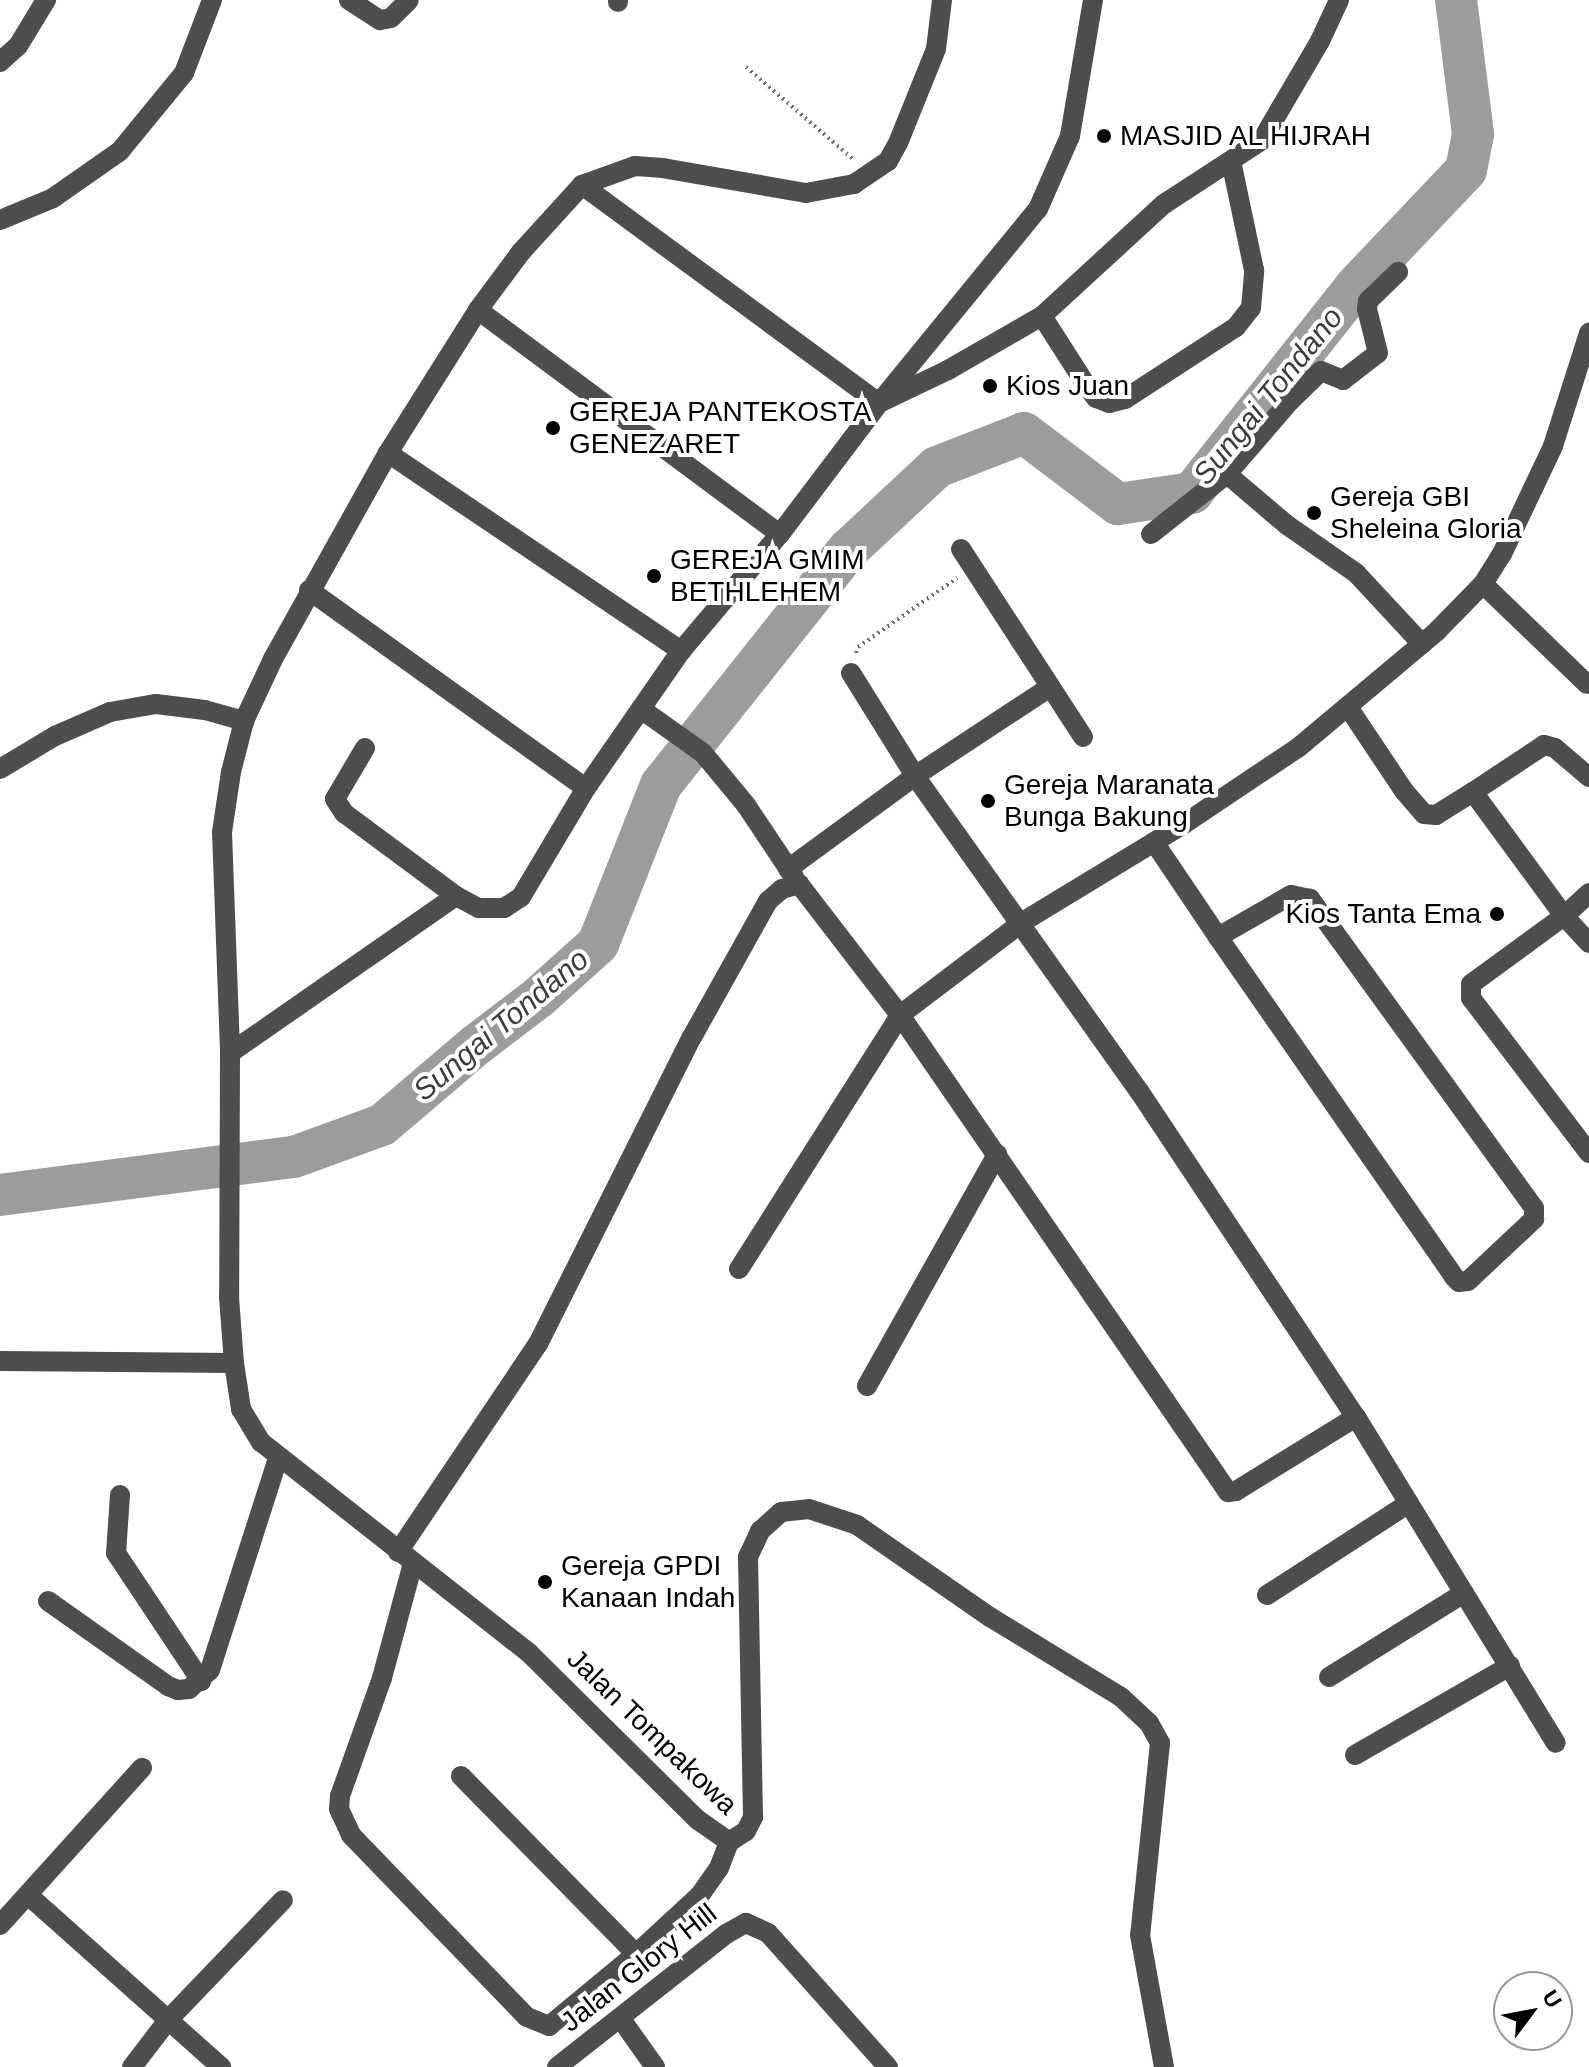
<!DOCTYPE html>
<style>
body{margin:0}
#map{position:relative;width:1589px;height:2067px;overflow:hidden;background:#fff;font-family:Helvetica,sans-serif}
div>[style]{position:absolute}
.river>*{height:42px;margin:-21px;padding:0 21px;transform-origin:21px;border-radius:21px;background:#9c9c9c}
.path>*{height:4px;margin-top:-2px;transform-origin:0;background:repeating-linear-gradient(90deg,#707070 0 2px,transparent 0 6px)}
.minor>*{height:20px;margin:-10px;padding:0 10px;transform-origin:10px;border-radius:10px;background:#4e4e4e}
.dots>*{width:22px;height:22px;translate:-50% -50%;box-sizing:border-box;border:4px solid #fff;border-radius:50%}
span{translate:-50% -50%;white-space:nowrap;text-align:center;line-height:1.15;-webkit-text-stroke:8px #fff;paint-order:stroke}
.poi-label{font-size:28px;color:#000}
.left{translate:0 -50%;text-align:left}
.right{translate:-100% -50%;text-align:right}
.street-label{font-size:28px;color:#000}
.water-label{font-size:30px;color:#3d3d3d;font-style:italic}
.north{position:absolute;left:1493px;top:1971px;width:80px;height:80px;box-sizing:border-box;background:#fff;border:2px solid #999;border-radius:50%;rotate:58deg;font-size:22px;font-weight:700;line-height:32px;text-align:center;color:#000}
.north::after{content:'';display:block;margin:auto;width:28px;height:36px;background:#000;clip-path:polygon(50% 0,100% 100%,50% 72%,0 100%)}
</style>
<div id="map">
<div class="river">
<i style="left:0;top:1195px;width:296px;rotate:-7.4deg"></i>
<i style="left:294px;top:1157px;width:94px;rotate:-20deg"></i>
<i style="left:382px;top:1125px;width:123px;rotate:-40.4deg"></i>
<i style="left:476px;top:1045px;width:79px;rotate:-37.3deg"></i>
<i style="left:539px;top:997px;width:79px;rotate:-41.9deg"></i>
<i style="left:598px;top:944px;width:171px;rotate:-68.4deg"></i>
<i style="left:661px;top:785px;width:302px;rotate:-51.5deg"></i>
<i style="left:849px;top:549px;width:120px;rotate:-43deg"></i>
<i style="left:937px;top:467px;width:93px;rotate:-21.3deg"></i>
<i style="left:1024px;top:433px;width:118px;rotate:37.1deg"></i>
<i style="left:1118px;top:504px;width:75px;rotate:-8.5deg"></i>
<i style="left:1192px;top:493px;width:263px;rotate:-51.6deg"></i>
<i style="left:1355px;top:287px;width:161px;rotate:-46.5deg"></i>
<i style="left:1466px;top:170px;width:37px;rotate:-79deg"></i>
<i style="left:1473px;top:134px;width:135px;rotate:-97.2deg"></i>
</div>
<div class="path">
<i style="left:746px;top:67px;width:143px;rotate:40.7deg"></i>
<i style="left:856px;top:653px;width:6px;rotate:-72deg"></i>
<i style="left:858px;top:647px;width:121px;rotate:-34.9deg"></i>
</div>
<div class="minor">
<i style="left:349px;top:0;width:37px;rotate:33deg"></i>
<i style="left:380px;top:20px;width:11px;rotate:-10deg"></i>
<i style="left:391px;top:18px;width:25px;rotate:-45deg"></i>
<i style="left:942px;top:0;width:49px;rotate:97deg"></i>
<i style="left:936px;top:49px;width:101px;rotate:112deg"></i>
<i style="left:898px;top:143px;width:21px;rotate:119deg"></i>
<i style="left:888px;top:161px;width:41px;rotate:145.9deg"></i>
<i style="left:854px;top:184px;width:49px;rotate:169.4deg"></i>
<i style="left:806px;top:193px;width:145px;rotate:-170.1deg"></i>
<i style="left:663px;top:168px;width:28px;rotate:-176deg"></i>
<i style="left:635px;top:166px;width:56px;rotate:160.3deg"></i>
<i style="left:582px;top:185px;width:91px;rotate:132.3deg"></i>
<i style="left:521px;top:252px;width:72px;rotate:126.6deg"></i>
<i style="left:478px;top:310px;width:169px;rotate:122.2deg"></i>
<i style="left:388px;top:453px;width:236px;rotate:119.2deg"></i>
<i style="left:273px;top:659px;width:68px;rotate:115.1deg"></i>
<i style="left:244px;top:721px;width:53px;rotate:104.3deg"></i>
<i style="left:231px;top:772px;width:61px;rotate:98.5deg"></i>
<i style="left:222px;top:832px;width:221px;rotate:87.9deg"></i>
<i style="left:230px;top:1053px;width:244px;rotate:90.2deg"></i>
<i style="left:229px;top:1297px;width:66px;rotate:85.7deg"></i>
<i style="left:234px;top:1363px;width:47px;rotate:81.3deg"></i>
<i style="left:241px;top:1409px;width:39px;rotate:59deg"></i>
<i style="left:261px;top:1442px;width:341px;rotate:38.2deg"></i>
<i style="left:529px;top:1653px;width:238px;rotate:44.7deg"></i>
<i style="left:698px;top:1820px;width:38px;rotate:35deg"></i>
<i style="left:729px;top:1842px;width:20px;rotate:-33deg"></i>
<i style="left:746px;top:1831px;width:16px;rotate:-63deg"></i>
<i style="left:753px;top:1817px;width:260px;rotate:-91.1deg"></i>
<i style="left:748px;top:1557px;width:29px;rotate:-65deg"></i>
<i style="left:760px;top:1531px;width:28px;rotate:-42deg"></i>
<i style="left:781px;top:1512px;width:28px;rotate:-6deg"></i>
<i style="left:809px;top:1509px;width:51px;rotate:18.4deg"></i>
<i style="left:857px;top:1525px;width:162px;rotate:34.7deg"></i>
<i style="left:990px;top:1617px;width:153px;rotate:31.4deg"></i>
<i style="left:1121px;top:1697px;width:38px;rotate:43deg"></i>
<i style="left:1149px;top:1723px;width:23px;rotate:61deg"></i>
<i style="left:1160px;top:1743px;width:193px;rotate:95.9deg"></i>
<i style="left:1140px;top:1935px;width:134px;rotate:79.7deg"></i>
<i style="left:618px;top:2px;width:2px;rotate:-90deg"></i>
<i style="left:0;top:62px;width:24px;rotate:-42deg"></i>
<i style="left:18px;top:46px;width:54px;rotate:-58.7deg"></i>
<i style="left:582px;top:185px;width:368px;rotate:36.3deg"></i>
<i style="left:879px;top:403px;width:251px;rotate:-50.7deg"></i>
<i style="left:1038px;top:209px;width:80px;rotate:-66.3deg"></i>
<i style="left:1070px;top:136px;width:138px;rotate:-80.4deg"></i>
<i style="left:0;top:220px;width:57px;rotate:-22.5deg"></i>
<i style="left:53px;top:198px;width:82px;rotate:-35deg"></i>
<i style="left:120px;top:151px;width:101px;rotate:-50.6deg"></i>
<i style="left:184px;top:73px;width:78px;rotate:-69deg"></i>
<i style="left:478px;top:310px;width:376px;rotate:36.6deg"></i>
<i style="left:780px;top:534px;width:164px;rotate:-52.9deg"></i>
<i style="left:879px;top:403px;width:76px;rotate:-25.6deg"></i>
<i style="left:948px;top:370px;width:108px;rotate:-29.9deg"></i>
<i style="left:1042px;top:316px;width:166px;rotate:-42.6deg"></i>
<i style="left:1164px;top:204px;width:117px;rotate:-33.1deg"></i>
<i style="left:1262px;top:140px;width:115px;rotate:-59.6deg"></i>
<i style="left:1320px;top:41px;width:45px;rotate:-65.1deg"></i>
<i style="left:1042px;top:316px;width:85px;rotate:57.4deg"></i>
<i style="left:1088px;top:388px;width:13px;rotate:51deg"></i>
<i style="left:1096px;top:398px;width:14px;rotate:21deg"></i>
<i style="left:1109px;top:403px;width:16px;rotate:-14deg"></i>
<i style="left:1125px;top:399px;width:132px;rotate:-33deg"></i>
<i style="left:1236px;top:327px;width:24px;rotate:-52deg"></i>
<i style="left:1251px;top:308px;width:38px;rotate:-85deg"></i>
<i style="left:1254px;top:270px;width:111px;rotate:-101.9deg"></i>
<i style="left:388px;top:453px;width:354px;rotate:34deg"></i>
<i style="left:681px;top:651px;width:153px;rotate:-49.8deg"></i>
<i style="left:1227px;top:474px;width:79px;rotate:40.4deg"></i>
<i style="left:1287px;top:525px;width:84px;rotate:34.8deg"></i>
<i style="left:1356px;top:573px;width:97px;rotate:47.1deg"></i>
<i style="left:1151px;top:534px;width:97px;rotate:-38.3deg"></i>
<i style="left:1227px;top:474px;width:96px;rotate:-49.2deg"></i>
<i style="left:1290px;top:401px;width:43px;rotate:-44.1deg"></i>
<i style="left:1321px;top:371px;width:24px;rotate:22deg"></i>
<i style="left:1343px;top:380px;width:44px;rotate:-37.6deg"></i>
<i style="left:1378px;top:353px;width:45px;rotate:-104deg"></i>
<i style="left:1367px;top:309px;width:8px;rotate:-83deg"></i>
<i style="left:1368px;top:301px;width:42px;rotate:-44deg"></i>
<i style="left:961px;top:549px;width:224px;rotate:57deg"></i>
<i style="left:1483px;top:584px;width:144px;rotate:43.9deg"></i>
<i style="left:309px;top:590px;width:340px;rotate:35.6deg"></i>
<i style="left:851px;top:673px;width:121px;rotate:58.1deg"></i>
<i style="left:915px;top:776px;width:387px;rotate:54.6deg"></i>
<i style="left:1139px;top:1091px;width:392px;rotate:56.4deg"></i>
<i style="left:1356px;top:1417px;width:382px;rotate:58.5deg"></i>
<i style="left:1348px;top:707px;width:101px;rotate:56.3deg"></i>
<i style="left:1404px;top:791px;width:30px;rotate:49deg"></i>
<i style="left:1424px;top:814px;width:12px;rotate:5deg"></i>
<i style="left:1436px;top:815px;width:44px;rotate:-31.9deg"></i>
<i style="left:1473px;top:792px;width:154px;rotate:53.7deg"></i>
<i style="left:1564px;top:916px;width:37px;rotate:47deg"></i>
<i style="left:641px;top:709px;width:76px;rotate:35.4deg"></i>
<i style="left:703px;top:753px;width:67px;rotate:50.4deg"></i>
<i style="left:746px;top:805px;width:87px;rotate:56.3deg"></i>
<i style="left:365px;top:748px;width:59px;rotate:120.5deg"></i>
<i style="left:335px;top:799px;width:17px;rotate:57deg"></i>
<i style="left:344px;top:813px;width:139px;rotate:36.5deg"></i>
<i style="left:456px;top:896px;width:26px;rotate:28deg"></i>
<i style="left:479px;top:908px;width:25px"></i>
<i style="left:504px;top:908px;width:20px;rotate:-33deg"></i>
<i style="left:521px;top:897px;width:127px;rotate:-59.2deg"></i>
<i style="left:586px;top:788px;width:167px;rotate:-55.3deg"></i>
<i style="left:0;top:769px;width:64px;rotate:-31deg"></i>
<i style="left:55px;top:736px;width:60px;rotate:-23.6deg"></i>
<i style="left:110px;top:712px;width:47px;rotate:-9.9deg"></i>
<i style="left:156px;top:704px;width:49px;rotate:7deg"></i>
<i style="left:205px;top:710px;width:41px;rotate:15.8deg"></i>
<i style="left:1473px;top:792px;width:85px;rotate:-33.5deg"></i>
<i style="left:1544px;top:745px;width:11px;rotate:15deg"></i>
<i style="left:1555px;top:748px;width:45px;rotate:40.5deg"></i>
<i style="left:1154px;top:842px;width:115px;rotate:56deg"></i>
<i style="left:1218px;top:937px;width:414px;rotate:55.2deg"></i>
<i style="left:1454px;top:1277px;width:7px;rotate:45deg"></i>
<i style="left:1459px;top:1282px;width:9px;rotate:-6deg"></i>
<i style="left:1468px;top:1281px;width:91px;rotate:-43.2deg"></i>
<i style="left:1534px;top:1219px;width:11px;rotate:-90deg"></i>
<i style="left:1534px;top:1208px;width:382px;rotate:-125.9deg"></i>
<i style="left:1310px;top:899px;width:19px;rotate:-168deg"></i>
<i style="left:1291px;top:895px;width:84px;rotate:150.1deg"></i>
<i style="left:788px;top:869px;width:157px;rotate:-36.2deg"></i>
<i style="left:915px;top:776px;width:162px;rotate:-33.4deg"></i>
<i style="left:1589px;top:893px;width:34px;rotate:137deg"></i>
<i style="left:1564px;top:916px;width:115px;rotate:143.8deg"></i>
<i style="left:1471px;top:984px;width:14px;rotate:90deg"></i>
<i style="left:1471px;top:998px;width:195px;rotate:52.7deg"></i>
<i style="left:230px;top:1053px;width:275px;rotate:-34.8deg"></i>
<i style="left:739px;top:1269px;width:301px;rotate:-57.6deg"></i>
<i style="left:900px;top:1015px;width:579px;rotate:55.49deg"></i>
<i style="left:1228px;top:1492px;width:8px;rotate:-7deg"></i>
<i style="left:1236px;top:1491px;width:141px;rotate:-31.7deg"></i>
<i style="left:0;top:1361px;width:234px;rotate:0.5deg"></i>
<i style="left:867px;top:1386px;width:266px;rotate:-60.7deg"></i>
<i style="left:120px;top:1495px;width:58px;rotate:93.9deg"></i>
<i style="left:116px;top:1553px;width:154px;rotate:56.4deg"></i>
<i style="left:398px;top:1552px;width:251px;rotate:-56.1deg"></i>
<i style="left:538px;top:1344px;width:343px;rotate:-63.4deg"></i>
<i style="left:692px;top:1037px;width:156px;rotate:-60.8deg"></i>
<i style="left:768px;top:901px;width:18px;rotate:-41deg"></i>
<i style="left:782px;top:889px;width:18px;rotate:-16deg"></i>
<i style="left:799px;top:884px;width:165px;rotate:52.4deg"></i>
<i style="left:900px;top:1015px;width:152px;rotate:-37.2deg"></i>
<i style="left:1021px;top:923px;width:191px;rotate:-31.3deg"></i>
<i style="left:1184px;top:824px;width:138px;rotate:-33.8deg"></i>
<i style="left:1299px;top:747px;width:180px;rotate:-40deg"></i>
<i style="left:1437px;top:631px;width:66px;rotate:-45.6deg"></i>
<i style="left:1483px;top:584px;width:36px;rotate:-58deg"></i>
<i style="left:1502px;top:554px;width:119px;rotate:-64.7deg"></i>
<i style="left:1553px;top:446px;width:119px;rotate:-72.3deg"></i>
<i style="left:413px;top:1563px;width:119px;rotate:105.1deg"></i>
<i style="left:382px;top:1678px;width:125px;rotate:109.6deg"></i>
<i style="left:340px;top:1796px;width:13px;rotate:94deg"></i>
<i style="left:339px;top:1809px;width:29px;rotate:65deg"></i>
<i style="left:351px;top:1835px;width:253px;rotate:46deg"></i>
<i style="left:527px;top:2017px;width:24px;rotate:22deg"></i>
<i style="left:549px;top:2026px;width:113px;rotate:-39.6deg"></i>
<i style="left:636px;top:1954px;width:87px;rotate:-42.7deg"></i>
<i style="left:700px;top:1895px;width:33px;rotate:-55deg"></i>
<i style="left:719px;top:1868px;width:28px;rotate:-69deg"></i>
<i style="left:1267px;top:1595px;width:169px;rotate:-32.9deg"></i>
<i style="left:48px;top:1601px;width:147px;rotate:35.3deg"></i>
<i style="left:168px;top:1686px;width:11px;rotate:22deg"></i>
<i style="left:178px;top:1690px;width:11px;rotate:-5deg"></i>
<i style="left:189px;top:1689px;width:28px;rotate:-42deg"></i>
<i style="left:210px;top:1670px;width:223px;rotate:-72.2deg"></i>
<i style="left:1329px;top:1677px;width:159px;rotate:-31.9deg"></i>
<i style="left:1355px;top:1755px;width:179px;rotate:-29.9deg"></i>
<i style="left:461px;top:1776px;width:250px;rotate:45.5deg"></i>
<i style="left:28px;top:1895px;width:259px;rotate:41.7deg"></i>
<i style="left:0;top:1925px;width:212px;rotate:-47.9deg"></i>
<i style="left:621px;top:2019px;width:59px;rotate:54.7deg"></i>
<i style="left:132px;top:2067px;width:59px;rotate:-52.5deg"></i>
<i style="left:168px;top:2020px;width:166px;rotate:-46.2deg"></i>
<i style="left:557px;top:2067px;width:215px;rotate:-38.2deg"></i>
<i style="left:726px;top:1934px;width:23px;rotate:-29deg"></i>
<i style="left:746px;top:1923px;width:24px;rotate:24deg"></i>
<i style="left:768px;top:1933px;width:180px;rotate:48.2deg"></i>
</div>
<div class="dots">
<i style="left:1104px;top:136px;background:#000"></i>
<i style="left:990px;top:386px;background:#000"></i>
<i style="left:553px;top:428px;background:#000"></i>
<i style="left:1314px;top:513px;background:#000"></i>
<i style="left:654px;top:576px;background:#000"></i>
<i style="left:988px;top:801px;background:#000"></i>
<i style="left:1497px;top:914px;background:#000"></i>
<i style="left:545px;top:1582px;background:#000"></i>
</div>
<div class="poi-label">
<span class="left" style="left:1120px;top:136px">MASJID AL HIJRAH</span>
<span class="left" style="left:1006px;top:386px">Kios Juan</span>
<span class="left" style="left:569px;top:428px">GEREJA PANTEKOSTA<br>GENEZARET</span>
<span class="left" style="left:1330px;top:513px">Gereja GBI<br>Sheleina Gloria</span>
<span class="left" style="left:670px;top:576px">GEREJA GMIM<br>BETHLEHEM</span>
<span class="left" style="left:1004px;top:801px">Gereja Maranata<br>Bunga Bakung</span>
<span class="right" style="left:1481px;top:914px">Kios Tanta Ema</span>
<span class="left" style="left:561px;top:1582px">Gereja GPDI<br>Kanaan Indah</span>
</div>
<div class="street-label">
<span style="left:652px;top:1732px;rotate:44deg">Jalan Tompakowa</span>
<span style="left:639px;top:1968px;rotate:-38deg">Jalan Glory Hill</span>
</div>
<div class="water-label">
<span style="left:1268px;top:396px;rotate:-51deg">Sungai Tondano</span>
<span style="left:501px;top:1025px;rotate:-40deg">Sungai Tondano</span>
</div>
<div class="north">U</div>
</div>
